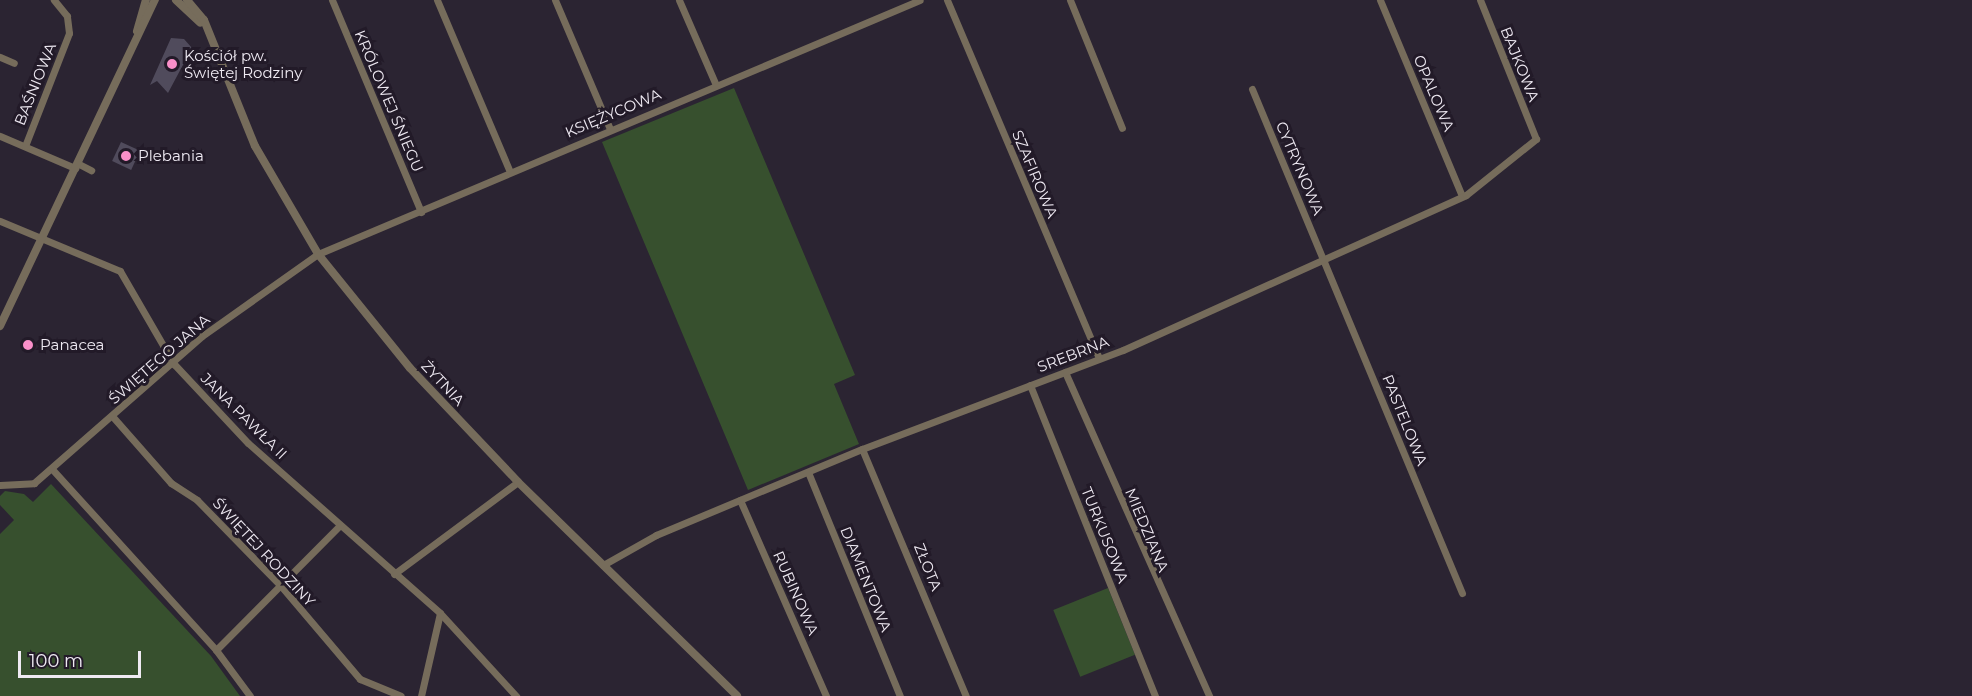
<!DOCTYPE html>
<meta charset="utf-8">
<style>
body{margin:0}
#map{position:relative;width:1972px;height:696px;overflow:hidden;background:#2b2432;font-family:Montserrat,sans-serif}
div>[style]{position:absolute}
.green>*{inset:0;background:#37502e;transform-origin:0 0}
.building>*{inset:0;background:#504b5c;transform-origin:0 0}
.minor>*{height:7px;margin:-3.5px;padding:0 3.5px;transform-origin:3.5px;border-radius:3.5px;background:#766c5b}
.tertiary>*{height:8px;margin:-4px;padding:0 4px;transform-origin:4px;border-radius:4px;background:#766c5b}
.dots>*{width:16px;height:16px;translate:-50% -50%;box-sizing:border-box;border:3px solid #221a28;border-radius:50%}
span{translate:-50% -50%;white-space:nowrap;text-align:center;line-height:1.15;-webkit-text-stroke:6px #221a28;paint-order:stroke}
.poi-label{font-size:15px;color:#efeaf3}
.left{translate:0 -50%;text-align:left}
.street-label{font-size:15px;color:#efeaf3}
.scale{position:absolute;left:18px;top:651px;width:123px;height:27px;box-sizing:border-box;border:3px solid #efeaf3;border-top:0;padding-left:8px;font-size:18px;line-height:21px;white-space:nowrap;color:#efeaf3;-webkit-text-stroke:4px #221a28;paint-order:stroke}
</style>
<div id="map">
<div class="green">
<i style="clip-path:polygon(734px 88px,855px 375px,834px 384px,859px 444px,748px 490px,602px 142px)"></i>
<i style="clip-path:polygon(51px 484px,211px 656px,240px 696px,0 696px,0 534px,14px 520px,0 505px,0 496px,5px 491px,24px 494px,33px 502px)"></i>
<i style="left:1108px;top:588px;width:72px;height:59px;rotate:68deg"></i>
</div>
<div class="building">
<i style="clip-path:polygon(171px 38px,184px 39px,192px 48px,168px 93px,157px 81px,150px 85px)"></i>
<i style="left:121px;top:142px;width:21px;height:21px;rotate:25deg"></i>
</div>
<div class="minor">
<i style="left:332px;top:0;width:230px;rotate:67.2deg"></i>
<i style="left:437px;top:0;width:187px;rotate:67deg"></i>
<i style="left:555px;top:0;width:140px;rotate:66.9deg"></i>
<i style="left:679px;top:0;width:93px;rotate:66.5deg"></i>
<i style="left:947px;top:0;width:389px;rotate:67deg"></i>
<i style="left:1070px;top:0;width:138px;rotate:67.9deg"></i>
<i style="left:1380px;top:0;width:212px;rotate:67.3deg"></i>
<i style="left:0;top:57px;width:15px;rotate:23deg"></i>
<i style="left:1252px;top:89px;width:546px;rotate:67.38deg"></i>
<i style="left:0;top:136px;width:82px;rotate:23.1deg"></i>
<i style="left:25px;top:146px;width:121px;rotate:-68.7deg"></i>
<i style="left:69px;top:33px;width:17px;rotate:-97deg"></i>
<i style="left:67px;top:16px;width:21px;rotate:-129deg"></i>
<i style="left:77px;top:163px;width:16px;rotate:27deg"></i>
<i style="left:0;top:221px;width:130px;rotate:22.6deg"></i>
<i style="left:120px;top:271px;width:108px;rotate:59.9deg"></i>
<i style="left:174px;top:364px;width:108px;rotate:46.9deg"></i>
<i style="left:248px;top:443px;width:256px;rotate:41.5deg"></i>
<i style="left:440px;top:613px;width:113px;rotate:47.5deg"></i>
<i style="left:1065px;top:372px;width:355px;rotate:66deg"></i>
<i style="left:1030px;top:385px;width:335px;rotate:68.1deg"></i>
<i style="left:113px;top:417px;width:88px;rotate:48.7deg"></i>
<i style="left:171px;top:483px;width:31px;rotate:33deg"></i>
<i style="left:197px;top:500px;width:120px;rotate:45.7deg"></i>
<i style="left:281px;top:586px;width:122px;rotate:49.7deg"></i>
<i style="left:360px;top:679px;width:44px;rotate:22.5deg"></i>
<i style="left:862px;top:449px;width:268px;rotate:67.2deg"></i>
<i style="left:52px;top:469px;width:244px;rotate:47.8deg"></i>
<i style="left:216px;top:650px;width:57px;rotate:53.5deg"></i>
<i style="left:808px;top:472px;width:242px;rotate:67.7deg"></i>
<i style="left:0;top:485px;width:34px;rotate:-3deg"></i>
<i style="left:34px;top:483px;width:223px;rotate:-41.2deg"></i>
<i style="left:202px;top:336px;width:142px;rotate:-35.3deg"></i>
<i style="left:318px;top:254px;width:653px;rotate:-22.88deg"></i>
<i style="left:740px;top:500px;width:214px;rotate:66.3deg"></i>
<i style="left:603px;top:565px;width:61px;rotate:-29.5deg"></i>
<i style="left:656px;top:535px;width:223px;rotate:-22.7deg"></i>
<i style="left:862px;top:449px;width:279px;rotate:-20.8deg"></i>
<i style="left:1123px;top:350px;width:376px;rotate:-24.3deg"></i>
<i style="left:1466px;top:195px;width:90px;rotate:-38.7deg"></i>
<i style="left:1536px;top:139px;width:150px;rotate:-111.9deg"></i>
<i style="left:394px;top:574px;width:154px;rotate:-36.6deg"></i>
<i style="left:216px;top:650px;width:176px;rotate:-45.2deg"></i>
<i style="left:421px;top:696px;width:85px;rotate:-77.1deg"></i>
</div>
<div class="tertiary">
<i style="left:176px;top:0;width:33px;rotate:43deg"></i>
<i style="left:187px;top:0;width:26px;rotate:50deg"></i>
<i style="left:204px;top:20px;width:136px;rotate:68deg"></i>
<i style="left:255px;top:146px;width:125px;rotate:59.7deg"></i>
<i style="left:318px;top:254px;width:146px;rotate:51.1deg"></i>
<i style="left:410px;top:368px;width:157px;rotate:46.5deg"></i>
<i style="left:518px;top:482px;width:306px;rotate:44.3deg"></i>
<i style="left:137px;top:31px;width:32px;rotate:-74deg"></i>
<i style="left:0;top:326px;width:361px;rotate:-64.6deg"></i>
</div>
<div class="dots">
<i style="left:172px;top:64px;background:#f98fc9"></i>
<i style="left:126px;top:156px;background:#f98fc9"></i>
<i style="left:28px;top:345px;background:#f98fc9"></i>
</div>
<div class="poi-label">
<span class="left" style="left:184px;top:64px">Kościół pw.<br>Świętej Rodziny</span>
<span class="left" style="left:138px;top:156px">Plebania</span>
<span class="left" style="left:40px;top:345px">Panacea</span>
</div>
<div class="street-label">
<span style="left:1520px;top:64px;rotate:68deg">BAJKOWA</span>
<span style="left:35px;top:84px;rotate:-68deg">BAŚNIOWA</span>
<span style="left:1434px;top:93px;rotate:67deg">OPALOWA</span>
<span style="left:389px;top:101px;rotate:67deg">KRÓLOWEJ ŚNIEGU</span>
<span style="left:613px;top:113px;rotate:-23deg">KSIĘŻYCOWA</span>
<span style="left:1300px;top:168px;rotate:67deg">CYTRYNOWA</span>
<span style="left:1035px;top:174px;rotate:67deg">SZAFIROWA</span>
<span style="left:1073px;top:354px;rotate:-21deg">SREBRNA</span>
<span style="left:159px;top:359px;rotate:-41deg">ŚWIĘTEGO JANA</span>
<span style="left:443px;top:383px;rotate:47deg">ŻYTNIA</span>
<span style="left:244px;top:416px;rotate:45deg">JANA PAWŁA II</span>
<span style="left:1405px;top:420px;rotate:68deg">PASTELOWA</span>
<span style="left:1147px;top:530px;rotate:67deg">MIEDZIANA</span>
<span style="left:1105px;top:535px;rotate:68deg">TURKUSOWA</span>
<span style="left:264px;top:552px;rotate:47deg">ŚWIĘTEJ RODZINY</span>
<span style="left:928px;top:567px;rotate:68deg">ZŁOTA</span>
<span style="left:866px;top:579px;rotate:68deg">DIAMENTOWA</span>
<span style="left:796px;top:593px;rotate:66deg">RUBINOWA</span>
</div>
<div class="scale">100 m</div>
</div>
